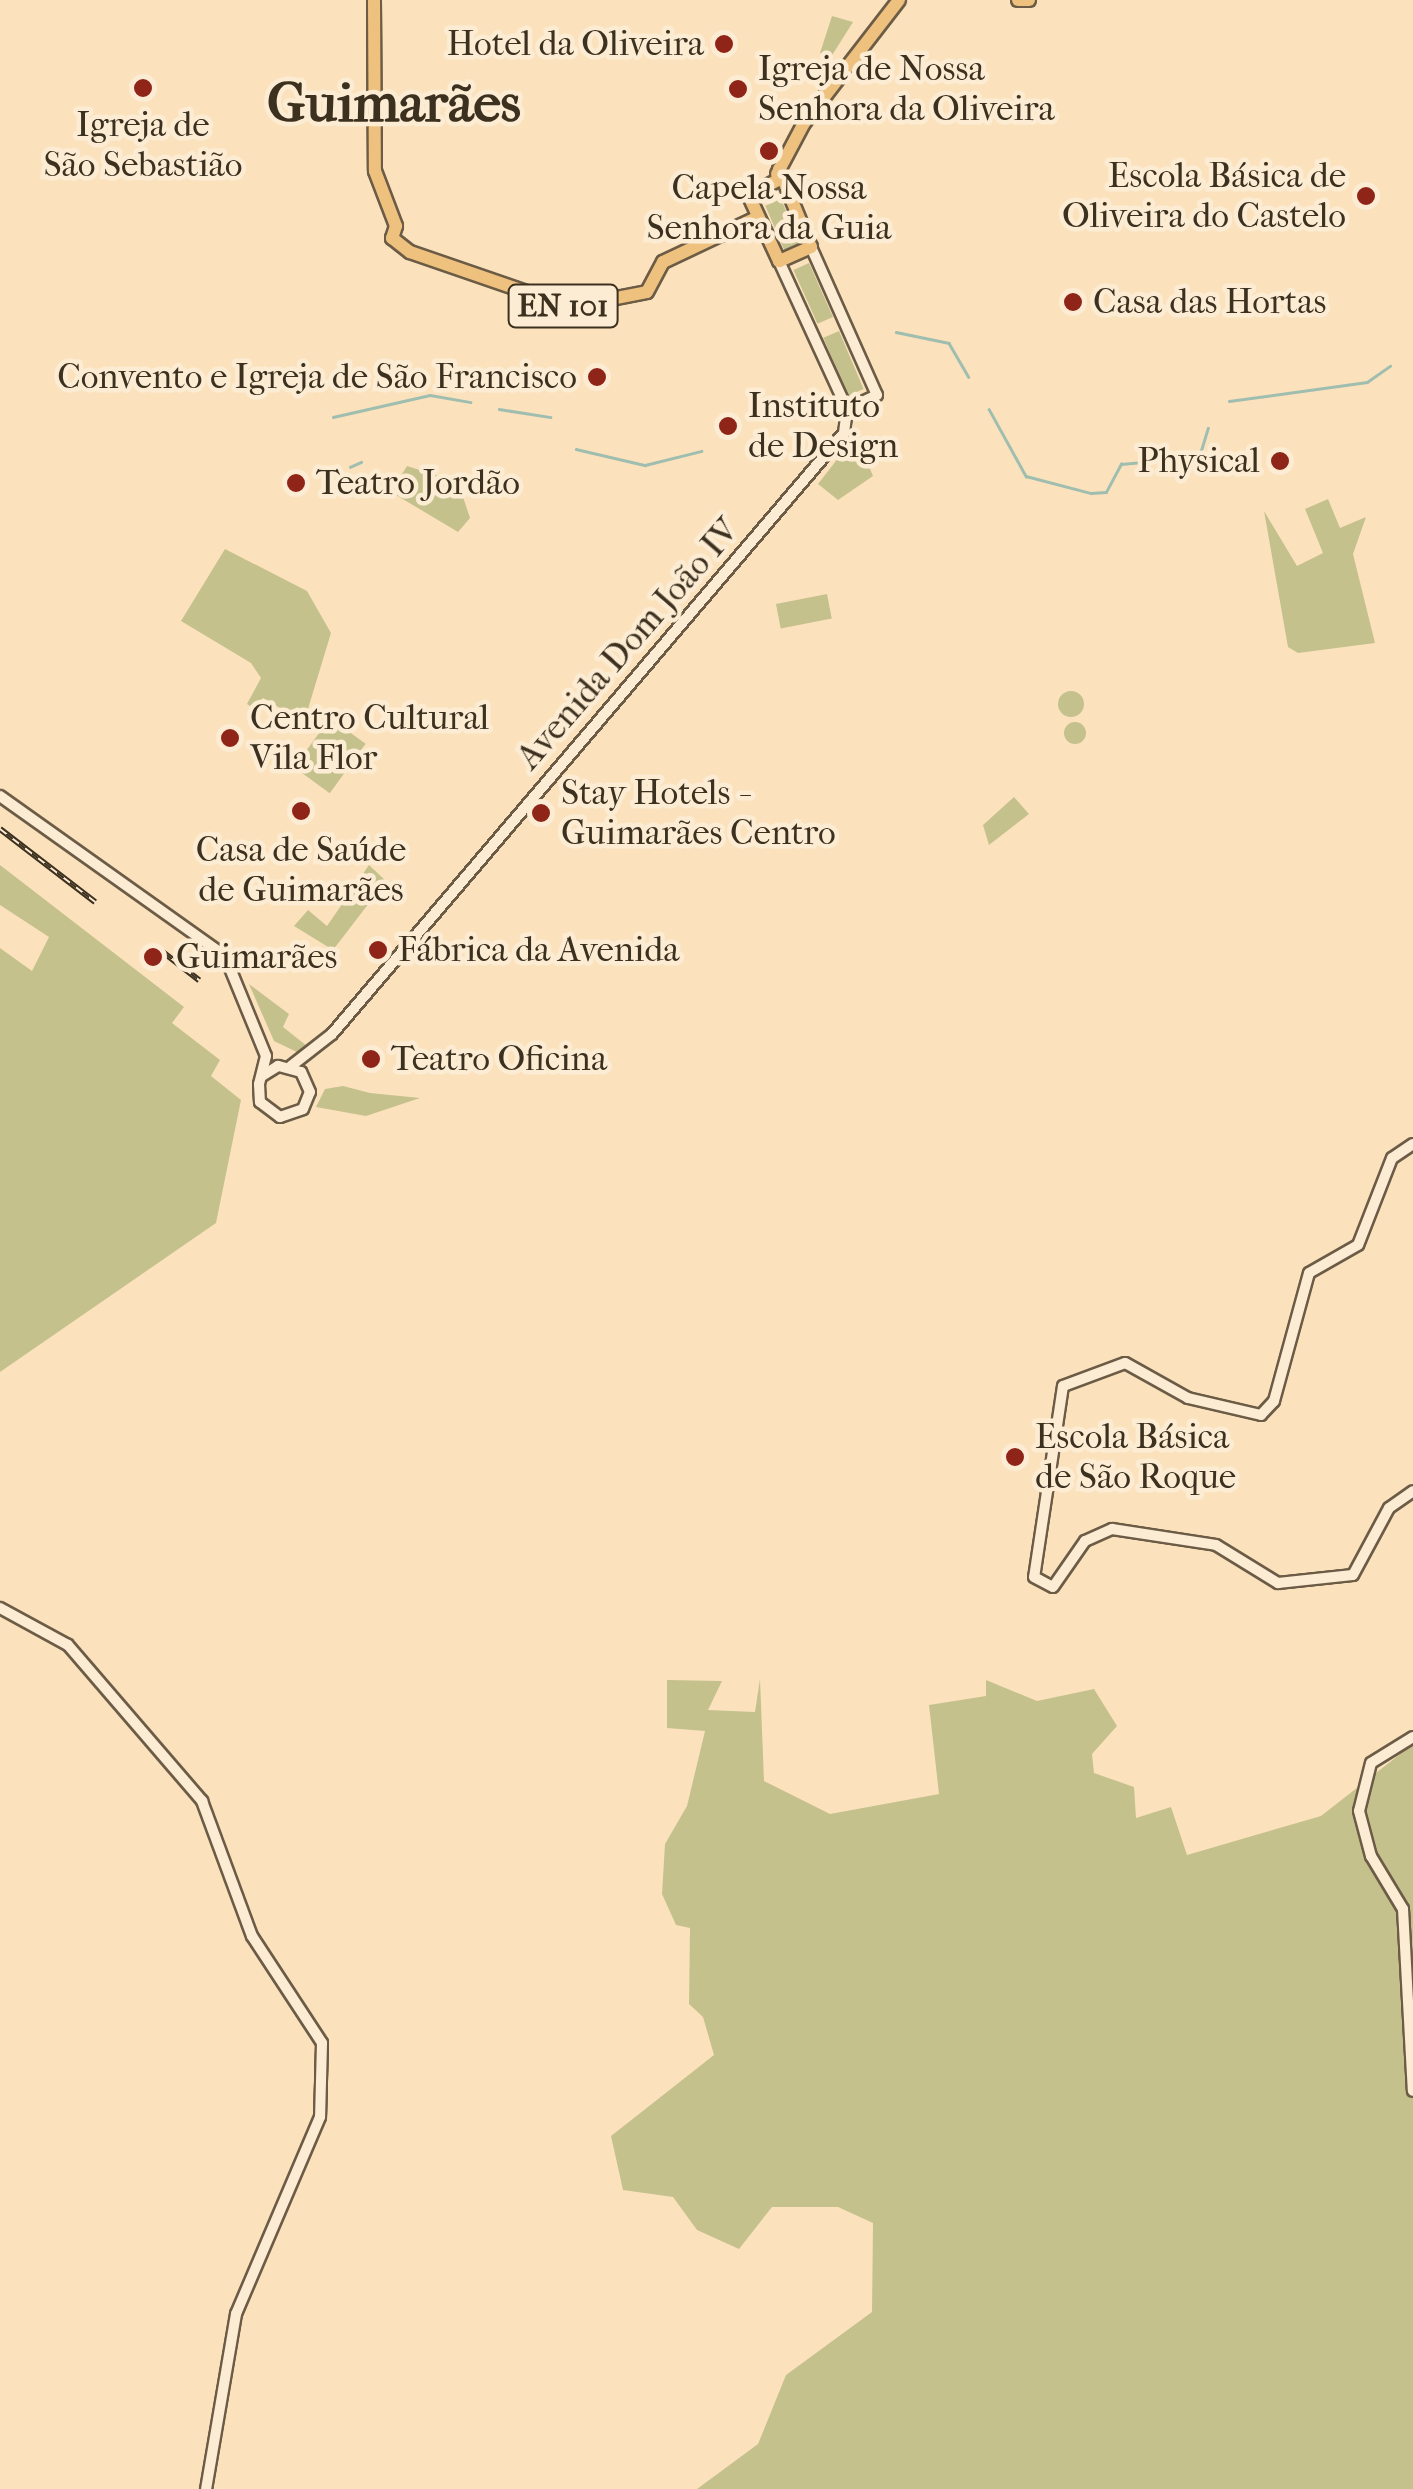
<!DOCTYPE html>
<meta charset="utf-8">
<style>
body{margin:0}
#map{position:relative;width:1413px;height:2489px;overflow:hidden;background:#fbe2bd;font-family:"IM FELL French Canon",serif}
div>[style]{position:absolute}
.green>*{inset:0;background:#c5c18d;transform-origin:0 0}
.round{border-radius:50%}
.stream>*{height:2.5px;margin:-1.25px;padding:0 1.25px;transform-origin:1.25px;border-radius:1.25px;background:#9fbeaf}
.roads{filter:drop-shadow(2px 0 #6c5c46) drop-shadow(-2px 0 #6c5c46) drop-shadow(0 2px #6c5c46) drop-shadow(0 -2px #6c5c46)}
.tertiary>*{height:10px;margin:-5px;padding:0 5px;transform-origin:5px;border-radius:5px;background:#fcecd4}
.primary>*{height:12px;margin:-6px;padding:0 6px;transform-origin:6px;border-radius:6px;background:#eec17e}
.rail>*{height:6px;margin-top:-3px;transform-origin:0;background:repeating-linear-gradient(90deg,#fcecd4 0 8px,#3c301f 0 16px);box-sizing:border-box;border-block:2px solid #3c301f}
.dots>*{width:28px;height:28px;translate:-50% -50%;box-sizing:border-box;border:5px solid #fcecd4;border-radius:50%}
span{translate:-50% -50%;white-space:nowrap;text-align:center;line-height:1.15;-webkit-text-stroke:9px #fcecd4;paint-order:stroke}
.shield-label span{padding:2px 8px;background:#fcecd4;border:2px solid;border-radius:8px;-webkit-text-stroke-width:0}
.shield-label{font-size:32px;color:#3c301f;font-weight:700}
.poi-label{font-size:35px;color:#3c301f}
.right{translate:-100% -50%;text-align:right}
.left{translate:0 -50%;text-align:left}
.street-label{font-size:35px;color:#3c301f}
.town-label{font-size:55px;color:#3c301f;font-weight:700}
</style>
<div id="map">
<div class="green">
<i style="clip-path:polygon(832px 16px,853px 22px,831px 57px,820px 53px)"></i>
<i style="left:781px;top:199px;width:50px;height:17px;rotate:67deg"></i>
<i style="left:809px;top:263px;width:59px;height:17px;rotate:66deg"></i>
<i style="left:839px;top:331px;width:63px;height:17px;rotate:67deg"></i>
<i style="clip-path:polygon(856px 435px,873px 476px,838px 500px,818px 484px)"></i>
<i style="clip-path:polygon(407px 466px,458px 482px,470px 518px,458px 532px,391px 492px)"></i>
<i style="clip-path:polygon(1328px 499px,1340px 528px,1366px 517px,1353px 554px,1375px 643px,1298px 653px,1288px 647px,1264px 511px,1297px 566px,1323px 553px,1305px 509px)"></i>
<i style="clip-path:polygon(225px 549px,307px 591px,331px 633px,304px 722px,263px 698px,255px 709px,247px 704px,261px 678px,251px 663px,181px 621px)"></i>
<i style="left:827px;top:594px;width:25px;height:52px;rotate:79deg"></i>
<i class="round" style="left:1058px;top:691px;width:26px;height:26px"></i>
<i style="left:330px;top:718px;width:44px;height:61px;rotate:36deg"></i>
<i class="round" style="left:1064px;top:722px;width:22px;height:22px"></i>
<i style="clip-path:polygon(1014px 797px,1029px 814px,989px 845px,983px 825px)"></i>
<i style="clip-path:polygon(0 865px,184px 1007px,172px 1023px,220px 1060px,211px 1076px,241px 1100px,216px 1223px,0 1372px,0 948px,32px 971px,49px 937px,0 905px)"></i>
<i style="clip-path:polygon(369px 865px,386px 881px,333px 950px,294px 926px,308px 910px,327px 926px)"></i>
<i style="clip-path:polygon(249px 984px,289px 1014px,283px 1027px,307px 1046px,301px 1054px,274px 1041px)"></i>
<i style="clip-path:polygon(343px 1086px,370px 1093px,420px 1098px,366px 1116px,316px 1107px,325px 1089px)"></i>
<i style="clip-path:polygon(760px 1679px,764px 1781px,830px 1814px,939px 1794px,929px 1705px,986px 1696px,986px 1680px,1037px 1701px,1094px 1689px,1117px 1726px,1092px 1754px,1094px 1773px,1134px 1787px,1136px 1818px,1171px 1807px,1187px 1855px,1321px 1816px,1413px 1744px,1413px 2489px,697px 2489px,758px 2444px,786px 2375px,872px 2312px,873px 2223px,838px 2207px,772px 2207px,739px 2249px,697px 2230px,673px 2197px,623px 2190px,611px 2136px,714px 2055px,703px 2017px,689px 2004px,690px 1928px,676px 1925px,662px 1894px,665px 1844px,687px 1806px,705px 1731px,667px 1728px,667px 1680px,722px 1681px,708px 1710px,755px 1712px)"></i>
</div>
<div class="stream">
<i style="left:896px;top:332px;width:54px;rotate:11.7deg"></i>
<i style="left:949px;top:343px;width:39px;rotate:60deg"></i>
<i style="left:1229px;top:401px;width:139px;rotate:-7.8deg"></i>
<i style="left:1367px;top:382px;width:28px;rotate:-35deg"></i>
<i style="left:499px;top:409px;width:52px;rotate:8.9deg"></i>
<i style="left:989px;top:409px;width:77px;rotate:61.1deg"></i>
<i style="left:1026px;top:476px;width:67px;rotate:14.7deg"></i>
<i style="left:1091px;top:493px;width:15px;rotate:-4deg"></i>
<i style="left:1106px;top:492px;width:32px;rotate:-62deg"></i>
<i style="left:1121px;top:464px;width:78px;rotate:-5.1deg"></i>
<i style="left:1199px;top:457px;width:30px;rotate:-73deg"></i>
<i style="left:333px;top:417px;width:99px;rotate:-12.8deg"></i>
<i style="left:430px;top:395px;width:41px;rotate:9.9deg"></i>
<i style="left:576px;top:449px;width:71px;rotate:13.1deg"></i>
<i style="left:645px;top:465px;width:58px;rotate:-14deg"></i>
<i style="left:350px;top:467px;width:12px;rotate:-24deg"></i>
</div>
<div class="roads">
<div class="tertiary">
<i style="left:811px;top:247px;width:162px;rotate:66deg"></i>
<i style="left:877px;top:395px;width:33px;rotate:155deg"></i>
<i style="left:0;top:796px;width:276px;rotate:35.4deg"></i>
<i style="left:225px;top:956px;width:108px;rotate:67.7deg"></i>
<i style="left:266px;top:1056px;width:29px;rotate:104deg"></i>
<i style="left:259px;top:1084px;width:18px;rotate:87deg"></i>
<i style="left:260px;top:1102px;width:25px;rotate:37deg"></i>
<i style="left:280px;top:1117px;width:24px;rotate:-19deg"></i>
<i style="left:303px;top:1109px;width:18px;rotate:-68deg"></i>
<i style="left:310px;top:1092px;width:22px;rotate:-114deg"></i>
<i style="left:301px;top:1072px;width:24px;rotate:-165deg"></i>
<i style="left:278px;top:1066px;width:19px;rotate:148deg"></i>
<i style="left:291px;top:1066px;width:52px;rotate:-38deg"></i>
<i style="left:332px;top:1034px;width:790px;rotate:-49.57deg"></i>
<i style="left:844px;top:433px;width:24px;rotate:-83deg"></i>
<i style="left:847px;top:409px;width:163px;rotate:-114.7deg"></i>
<i style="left:1413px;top:1144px;width:25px;rotate:146deg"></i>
<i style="left:1392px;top:1158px;width:93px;rotate:111.3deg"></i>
<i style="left:1358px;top:1245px;width:56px;rotate:150.3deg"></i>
<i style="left:1309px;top:1273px;width:133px;rotate:105.3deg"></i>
<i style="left:1274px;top:1401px;width:19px;rotate:133deg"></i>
<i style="left:1261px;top:1415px;width:75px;rotate:-166.9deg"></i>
<i style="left:1188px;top:1398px;width:72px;rotate:-150.9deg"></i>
<i style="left:1125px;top:1363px;width:66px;rotate:159.6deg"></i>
<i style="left:1063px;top:1386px;width:193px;rotate:98.6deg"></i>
<i style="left:1034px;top:1577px;width:21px;rotate:28deg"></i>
<i style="left:1053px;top:1587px;width:56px;rotate:-55.2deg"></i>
<i style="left:1085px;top:1541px;width:30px;rotate:-24deg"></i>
<i style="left:1112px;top:1529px;width:105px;rotate:8.7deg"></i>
<i style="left:1216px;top:1545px;width:73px;rotate:31.5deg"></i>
<i style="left:1278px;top:1583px;width:75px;rotate:-6.1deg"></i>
<i style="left:1353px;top:1575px;width:76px;rotate:-61.8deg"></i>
<i style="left:1389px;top:1508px;width:29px;rotate:-35deg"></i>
<i style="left:0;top:1608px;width:77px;rotate:28.6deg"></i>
<i style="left:68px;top:1645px;width:206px;rotate:49.3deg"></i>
<i style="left:202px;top:1801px;width:144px;rotate:69.7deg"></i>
<i style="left:252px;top:1936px;width:128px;rotate:56.8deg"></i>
<i style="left:322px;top:2043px;width:74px;rotate:91.5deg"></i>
<i style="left:320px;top:2117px;width:214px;rotate:113.1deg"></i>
<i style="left:236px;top:2314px;width:178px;rotate:99.7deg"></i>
<i style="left:1413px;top:1737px;width:49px;rotate:148.2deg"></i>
<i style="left:1371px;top:1763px;width:49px;rotate:104deg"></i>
<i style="left:1359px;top:1811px;width:47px;rotate:75.1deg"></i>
<i style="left:1371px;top:1856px;width:62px;rotate:58.9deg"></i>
<i style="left:1403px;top:1909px;width:182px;rotate:86.9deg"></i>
</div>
<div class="primary">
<i style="left:374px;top:0;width:171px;rotate:89.7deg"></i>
<i style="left:375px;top:171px;width:59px;rotate:69.1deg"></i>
<i style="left:396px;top:226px;width:13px;rotate:108deg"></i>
<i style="left:392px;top:238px;width:23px;rotate:38deg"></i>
<i style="left:410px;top:252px;width:169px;rotate:19deg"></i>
<i style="left:570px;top:307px;width:78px;rotate:-11deg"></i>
<i style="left:647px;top:292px;width:34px;rotate:-62deg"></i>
<i style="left:663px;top:262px;width:105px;rotate:-25.3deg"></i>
<i style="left:1018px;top:0;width:11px"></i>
<i style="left:779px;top:169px;width:84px;rotate:67.7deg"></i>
<i style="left:811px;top:247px;width:35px;rotate:156deg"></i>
<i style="left:779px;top:261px;width:72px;rotate:-114.8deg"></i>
<i style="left:749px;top:196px;width:37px;rotate:-29deg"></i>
<i style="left:777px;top:174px;width:58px;rotate:-62.1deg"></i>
<i style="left:804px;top:123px;width:155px;rotate:-52.3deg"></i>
</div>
</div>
<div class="rail">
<i style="left:0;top:829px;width:120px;rotate:37.5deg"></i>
<i style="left:159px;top:949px;width:51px;rotate:37.8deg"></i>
</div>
<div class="dots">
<i style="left:724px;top:44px;background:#8f2418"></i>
<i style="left:143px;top:88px;background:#8f2418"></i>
<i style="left:738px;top:89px;background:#8f2418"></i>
<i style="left:769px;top:151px;background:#8f2418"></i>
<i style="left:1366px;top:196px;background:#8f2418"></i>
<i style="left:1073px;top:302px;background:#8f2418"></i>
<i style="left:597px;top:377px;background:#8f2418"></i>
<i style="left:728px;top:426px;background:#8f2418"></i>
<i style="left:1280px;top:461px;background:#8f2418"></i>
<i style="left:296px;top:483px;background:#8f2418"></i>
<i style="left:230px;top:738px;background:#8f2418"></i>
<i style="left:301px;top:811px;background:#8f2418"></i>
<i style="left:541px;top:813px;background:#8f2418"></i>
<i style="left:378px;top:950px;background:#8f2418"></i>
<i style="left:153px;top:957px;background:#8f2418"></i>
<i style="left:371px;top:1059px;background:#8f2418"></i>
<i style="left:1015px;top:1457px;background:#8f2418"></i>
</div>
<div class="shield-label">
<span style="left:563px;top:306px">EN 101</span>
</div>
<div class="poi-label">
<span class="right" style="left:704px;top:44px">Hotel da Oliveira</span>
<span class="left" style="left:758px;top:89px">Igreja de Nossa<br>Senhora da Oliveira</span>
<span style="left:143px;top:145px">Igreja de<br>São Sebastião</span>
<span class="right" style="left:1346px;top:196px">Escola Básica de<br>Oliveira do Castelo</span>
<span style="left:769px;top:208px">Capela Nossa<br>Senhora da Guia</span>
<span class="left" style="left:1093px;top:302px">Casa das Hortas</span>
<span class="right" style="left:577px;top:377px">Convento e Igreja de São Francisco</span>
<span class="left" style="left:748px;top:426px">Instituto<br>de Design</span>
<span class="right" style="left:1260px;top:461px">Physical</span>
<span class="left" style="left:316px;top:483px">Teatro Jordão</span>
<span class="left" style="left:250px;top:738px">Centro Cultural<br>Vila Flor</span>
<span class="left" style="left:561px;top:813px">Stay Hotels -<br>Guimarães Centro</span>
<span style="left:301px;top:870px">Casa de Saúde<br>de Guimarães</span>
<span class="left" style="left:398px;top:950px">Fábrica da Avenida</span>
<span class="left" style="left:176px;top:957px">Guimarães</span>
<span class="left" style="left:391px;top:1059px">Teatro Oficina</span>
<span class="left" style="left:1035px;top:1457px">Escola Básica<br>de São Roque</span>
</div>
<div class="street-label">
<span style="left:628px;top:644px;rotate:-49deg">Avenida Dom João IV</span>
</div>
<div class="town-label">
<span style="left:394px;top:104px">Guimarães</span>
</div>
</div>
